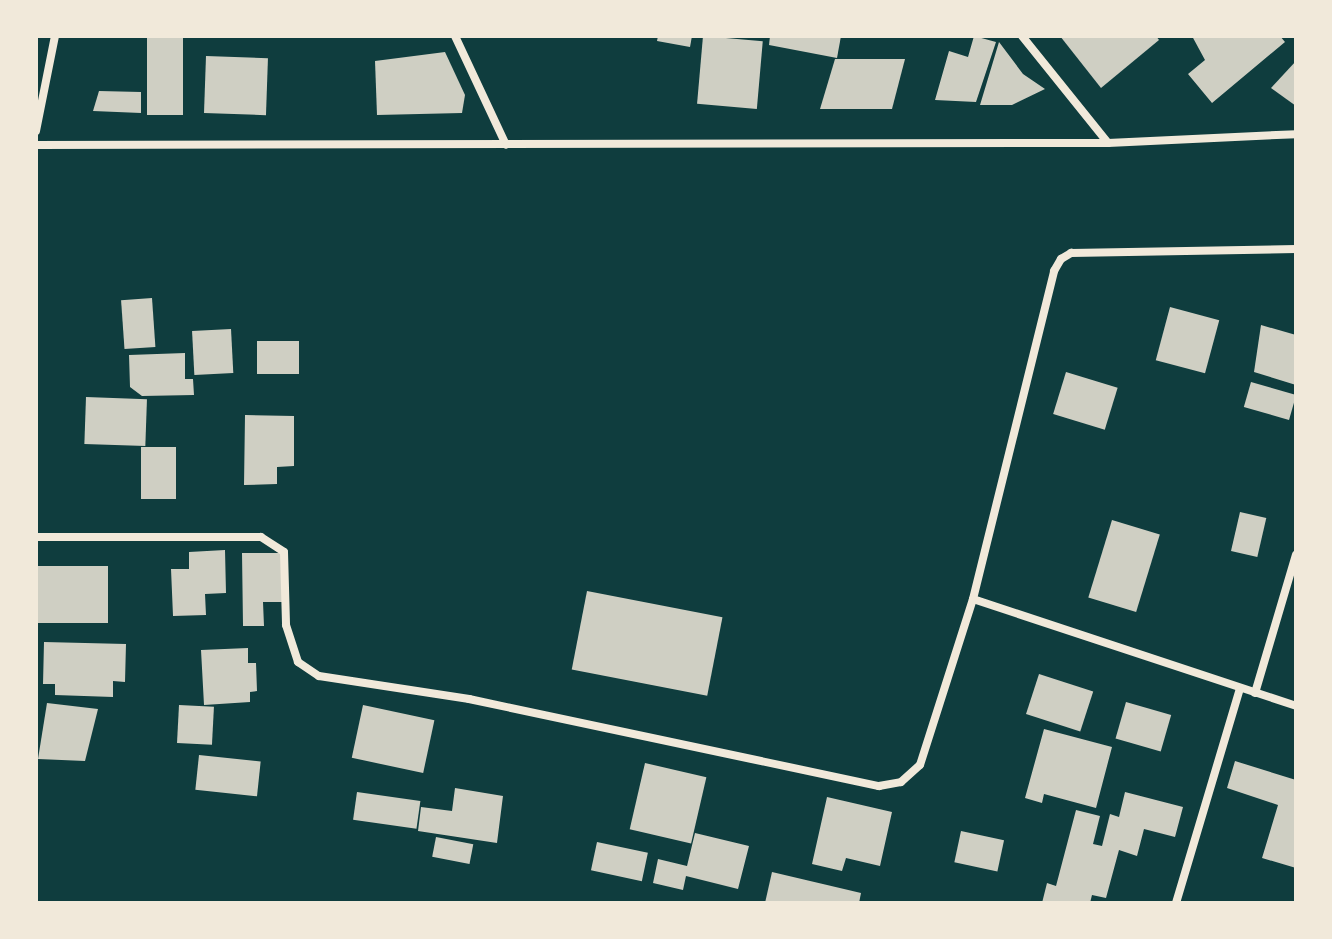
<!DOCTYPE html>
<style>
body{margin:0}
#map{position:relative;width:1332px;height:939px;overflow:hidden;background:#0f3d3e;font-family:Figtree,sans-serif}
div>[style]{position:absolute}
.building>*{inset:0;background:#cfcfc3;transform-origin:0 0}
.minor>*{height:8px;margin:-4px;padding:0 4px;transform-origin:4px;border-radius:4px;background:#f1e9da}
span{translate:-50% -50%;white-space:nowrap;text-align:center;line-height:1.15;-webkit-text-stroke:8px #f1e9da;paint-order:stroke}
.frame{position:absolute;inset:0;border:38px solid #f1e9da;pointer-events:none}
</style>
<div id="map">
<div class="building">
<i style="left:147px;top:36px;width:36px;height:79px"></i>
<i style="clip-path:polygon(658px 36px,692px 36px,690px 47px,657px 41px)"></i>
<i style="left:703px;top:36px;width:60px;height:68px;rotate:5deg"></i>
<i style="clip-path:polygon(770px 36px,841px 36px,837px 58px,769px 45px)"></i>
<i style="clip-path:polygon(974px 36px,996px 42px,976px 102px,935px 100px,949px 51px,968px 57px)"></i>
<i style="clip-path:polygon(1060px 36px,1156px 36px,1159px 40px,1101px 88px)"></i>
<i style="clip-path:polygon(1192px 36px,1280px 36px,1285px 42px,1212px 103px,1188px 74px,1205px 60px)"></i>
<i style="clip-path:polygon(999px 42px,1023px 74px,1045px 89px,1012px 105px,980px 105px)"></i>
<i style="clip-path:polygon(445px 52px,465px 95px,462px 113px,377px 115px,375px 61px)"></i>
<i style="left:206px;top:56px;width:62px;height:57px;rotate:2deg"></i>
<i style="clip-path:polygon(835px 59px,905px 59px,892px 109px,820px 109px)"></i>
<i style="clip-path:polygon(1296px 61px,1296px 106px,1271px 88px)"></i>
<i style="clip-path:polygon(99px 91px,141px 92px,141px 113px,93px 111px)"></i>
<i style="left:152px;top:298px;width:49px;height:31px;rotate:86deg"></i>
<i style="left:1170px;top:307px;width:51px;height:55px;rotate:15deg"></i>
<i style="clip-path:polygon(1261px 325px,1296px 335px,1296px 385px,1254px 372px)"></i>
<i style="left:231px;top:329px;width:44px;height:39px;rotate:87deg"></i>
<i style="left:299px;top:341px;width:33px;height:42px;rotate:90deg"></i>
<i style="clip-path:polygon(185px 353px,185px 379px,193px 379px,194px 395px,142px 396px,130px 387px,129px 355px)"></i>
<i style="left:1066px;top:372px;width:54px;height:44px;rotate:17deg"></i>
<i style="left:1251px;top:382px;width:47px;height:26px;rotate:16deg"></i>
<i style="left:86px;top:397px;width:61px;height:47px;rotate:2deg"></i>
<i style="clip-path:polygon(245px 415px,294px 416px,294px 466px,277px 467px,277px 484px,244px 485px)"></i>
<i style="left:141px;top:447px;width:35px;height:52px"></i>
<i style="left:1240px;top:512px;width:27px;height:40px;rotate:13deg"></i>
<i style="left:1112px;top:520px;width:50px;height:81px;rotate:17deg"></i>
<i style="clip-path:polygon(225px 550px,226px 593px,205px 594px,206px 615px,173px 616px,171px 569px,189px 569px,189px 552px)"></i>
<i style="clip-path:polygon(242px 553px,283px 553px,284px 602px,263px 602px,264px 626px,243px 626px)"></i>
<i style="left:36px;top:566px;width:72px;height:57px"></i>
<i style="left:587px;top:591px;width:138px;height:80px;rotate:11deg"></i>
<i style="clip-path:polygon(44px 642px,126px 644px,125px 682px,113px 681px,113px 697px,55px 695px,55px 684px,43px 684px)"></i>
<i style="clip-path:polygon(248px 648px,248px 663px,256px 663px,257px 691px,250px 692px,250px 702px,204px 705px,201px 650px)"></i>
<i style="left:1039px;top:674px;width:57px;height:42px;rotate:18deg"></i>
<i style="left:1126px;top:702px;width:47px;height:38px;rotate:16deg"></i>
<i style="clip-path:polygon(47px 703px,98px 709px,85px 761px,38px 759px)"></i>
<i style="left:179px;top:705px;width:35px;height:38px;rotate:3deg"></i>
<i style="left:363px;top:705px;width:73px;height:54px;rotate:12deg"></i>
<i style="clip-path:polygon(1044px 729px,1112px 747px,1096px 808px,1044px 794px,1042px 803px,1025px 798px)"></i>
<i style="left:199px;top:755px;width:62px;height:35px;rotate:6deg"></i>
<i style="clip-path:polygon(1235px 761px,1296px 780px,1296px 868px,1262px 858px,1278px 805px,1227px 788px)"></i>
<i style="left:645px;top:763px;width:63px;height:68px;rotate:13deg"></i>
<i style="clip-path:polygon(455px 788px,503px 796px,497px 843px,418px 831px,421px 807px,452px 811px)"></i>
<i style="left:357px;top:792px;width:64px;height:28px;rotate:8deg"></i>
<i style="clip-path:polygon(1125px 792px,1183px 807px,1175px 837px,1144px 829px,1137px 856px,1119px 850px,1106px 898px,1092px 895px,1090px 903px,1042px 903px,1047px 883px,1056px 886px,1076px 810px,1100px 816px,1093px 844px,1102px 846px,1110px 814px,1119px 817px)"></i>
<i style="clip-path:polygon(827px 797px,892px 812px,880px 866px,846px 858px,842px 871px,812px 864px)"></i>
<i style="left:961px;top:831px;width:44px;height:32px;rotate:12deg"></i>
<i style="clip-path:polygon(695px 833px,749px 846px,738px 889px,686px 876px,683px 890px,653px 883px,658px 859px,687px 866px)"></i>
<i style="left:436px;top:837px;width:38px;height:20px;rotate:11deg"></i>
<i style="left:597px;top:842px;width:52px;height:29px;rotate:12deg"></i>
<i style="clip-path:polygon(772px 872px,861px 893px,859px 903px,765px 903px)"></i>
</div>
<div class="minor">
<i style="left:455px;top:36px;width:120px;rotate:64.9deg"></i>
<i style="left:1022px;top:36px;width:137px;rotate:51.2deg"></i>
<i style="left:36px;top:131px;width:97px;rotate:-78.7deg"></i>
<i style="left:36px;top:145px;width:1072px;rotate:-0.11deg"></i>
<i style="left:1108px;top:143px;width:188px;rotate:-2.7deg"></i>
<i style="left:36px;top:537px;width:225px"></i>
<i style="left:261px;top:537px;width:27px;rotate:33deg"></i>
<i style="left:284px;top:552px;width:73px;rotate:88.4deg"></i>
<i style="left:286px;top:625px;width:39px;rotate:72deg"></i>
<i style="left:298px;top:662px;width:25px;rotate:34deg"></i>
<i style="left:319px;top:676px;width:152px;rotate:8.7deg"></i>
<i style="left:469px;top:699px;width:419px;rotate:12deg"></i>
<i style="left:879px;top:786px;width:22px;rotate:-10deg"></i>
<i style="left:901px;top:782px;width:25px;rotate:-42deg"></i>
<i style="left:920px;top:765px;width:174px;rotate:-72.3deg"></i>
<i style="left:973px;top:599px;width:338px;rotate:-76.1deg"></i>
<i style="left:1054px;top:271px;width:14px;rotate:-60deg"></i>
<i style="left:1061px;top:259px;width:12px;rotate:-31deg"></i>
<i style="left:1071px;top:253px;width:225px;rotate:-1deg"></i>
<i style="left:973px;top:599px;width:340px;rotate:18.3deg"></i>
<i style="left:1255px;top:693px;width:144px;rotate:-73.5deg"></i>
<i style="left:1176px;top:903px;width:224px;rotate:-73.4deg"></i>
</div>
<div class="frame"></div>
</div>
